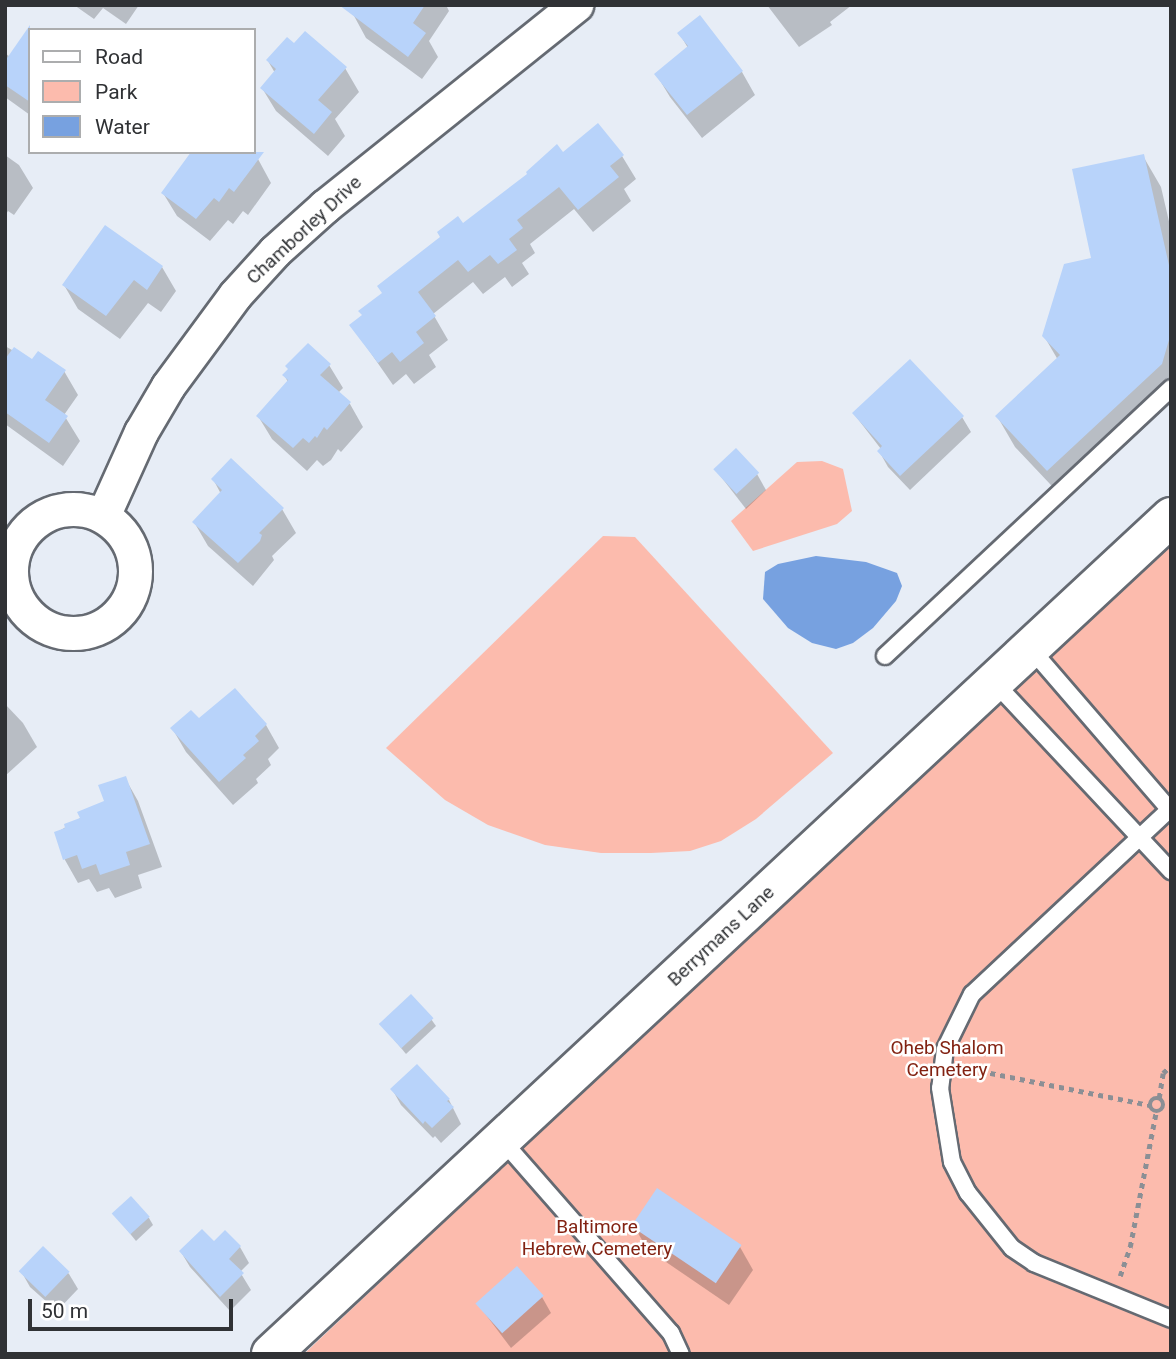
<!DOCTYPE html>
<style>
body{margin:0}
#map{position:relative;width:1176px;height:1359px;overflow:hidden;background:#e7edf6;font-family:Roboto,sans-serif}
div>[style]{position:absolute}
.green>*{inset:0;background:#fcbbad}
.water>*{inset:0;background:#77a1e0}
.shadow>*{inset:0;background:#0003}
.building>*{inset:0;background:#b8d3fa;transform-origin:0 0}
.path>*{height:4.5px;margin-top:-2.25px;transform-origin:0;background:repeating-linear-gradient(90deg,#8b8f95 0 5px,transparent 0 10px)}
.path>.ring{margin:-2.25px;padding:0;box-sizing:content-box;background:none;border:4.5px solid #8b8f95;border-radius:50%}
.roads{filter:drop-shadow(2px 0 #656a72) drop-shadow(-2px 0 #656a72) drop-shadow(0 2px #656a72) drop-shadow(0 -2px #656a72)}
.service>*{height:16px;margin:-8px;padding:0 8px;transform-origin:8px;border-radius:8px;background:#fff}
.minor>*{height:33px;margin:-16.5px;padding:0 16.5px;transform-origin:16.5px;border-radius:16.5px;background:#fff}
.minor>.ring{margin:-16.5px;padding:0;box-sizing:content-box;background:none;border:33px solid #fff;border-radius:50%}
.tertiary>*{height:38px;margin:-19px;padding:0 19px;transform-origin:19px;border-radius:19px;background:#fff}
span{translate:-50% -50%;white-space:nowrap;text-align:center;line-height:1.15;-webkit-text-stroke:5px #fff;paint-order:stroke}
.street-label{font-size:19px;color:#303235}
.park-label{font-size:19px;color:#822212}
.frame{position:absolute;inset:0;border:7px solid #303235;pointer-events:none}
.legend{position:absolute;left:28px;top:28px;width:228px;height:126px;box-sizing:border-box;background:#fff;border:2px solid #acadae;margin:0;padding:9px 12px;list-style:none;font-size:21px;color:#303235}
.legend li{display:flex;align-items:center;gap:14px;height:35px}
.legend b{width:35px;border:2px solid #acadae}
.scale{position:absolute;left:28px;top:1299px;width:205px;height:32px;box-sizing:border-box;border:4px solid #303235;border-top:0;padding-left:9px;font-size:21px;line-height:24px;white-space:nowrap;color:#303235;-webkit-text-stroke:5px #fff;paint-order:stroke}
</style>
<div id="map">
<div class="green">
<i style="clip-path:polygon(822px 461px,843px 469px,852px 511px,837px 524px,753px 551px,731px 521px,797px 462px)"></i>
<i style="clip-path:polygon(603px 536px,635px 537px,833px 753px,756px 819px,721px 841px,690px 851px,651px 853px,601px 853px,545px 845px,488px 825px,445px 800px,386px 748px)"></i>
<i style="clip-path:polygon(1171px 545px,1171px 1354px,304px 1354px,586px 1088px)"></i>
</div>
<div class="water">
<i style="clip-path:polygon(816px 556px,866px 562px,897px 573px,902px 586px,896px 601px,873px 628px,853px 643px,836px 649px,812px 643px,788px 628px,763px 599px,765px 572px,778px 564px)"></i>
</div>
<div class="shadow">
<i style="clip-path:polygon(74px 5px,139px 5px,126px 24px,103px 8px,94px 19px)"></i>
<i style="clip-path:polygon(359px 5px,446px 5px,449px 11px,429px 41px,438px 57px,422px 79px,366px 38px,353px 14px)"></i>
<i style="clip-path:polygon(767px 5px,852px 5px,830px 22px,832px 25px,799px 47px)"></i>
<i style="clip-path:polygon(679px 33px,742px 72px,755px 95px,702px 138px,670px 97px,656px 74px,688px 48px)"></i>
<i style="clip-path:polygon(30px 43px,30px 115px,5px 97px,5px 53px,10px 57px)"></i>
<i style="clip-path:polygon(294px 46px,345px 68px,359px 92px,335px 119px,345px 136px,328px 156px,276px 111px,262px 88px,275px 73px,268px 61px)"></i>
<i style="clip-path:polygon(563px 154px,622px 156px,636px 179px,624px 189px,631px 201px,593px 232px,574px 209px,530px 244px,535px 253px,522px 263px,529px 274px,512px 287px,505px 277px,483px 294px,473px 282px,433px 314px,448px 340px,429px 355px,436px 367px,414px 384px,406px 374px,393px 385px,352px 326px,463px 225px)"></i>
<i style="clip-path:polygon(5px 155px,19px 165px,33px 188px,14px 215px,8px 211px,5px 216px)"></i>
<i style="clip-path:polygon(1143px 156px,1161px 187px,1171px 230px,1171px 403px,1066px 501px,1015px 447px,997px 416px,1058px 360px,1044px 336px,1093px 259px)"></i>
<i style="clip-path:polygon(258px 159px,271px 183px,248px 215px,243px 211px,233px 224px,228px 220px,210px 241px,177px 216px,163px 193px)"></i>
<i style="clip-path:polygon(105px 228px,162px 267px,176px 291px,161px 312px,148px 303px,120px 339px,78px 309px,64px 285px)"></i>
<i style="clip-path:polygon(5px 346px,33px 362px,64px 371px,78px 395px,64px 415px,80px 441px,63px 466px,5px 424px)"></i>
<i style="clip-path:polygon(329px 365px,343px 388px,338px 393px,350px 404px,363px 427px,341px 452px,338px 449px,331px 460px,323px 466px,317px 460px,307px 471px,272px 439px,258px 416px,288px 382px,284px 375px)"></i>
<i style="clip-path:polygon(854px 414px,962px 417px,971px 432px,910px 490px,888px 467px,879px 451px,881px 449px)"></i>
<i style="clip-path:polygon(715px 469px,757px 474px,766px 490px,746px 509px)"></i>
<i style="clip-path:polygon(213px 479px,282px 509px,296px 533px,272px 556px,274px 560px,253px 586px,208px 546px,194px 522px,221px 494px)"></i>
<i style="clip-path:polygon(235px 690px,266px 725px,279px 748px,268px 759px,271px 765px,256px 779px,258px 783px,233px 805px,186px 752px,172px 728px,199px 720px)"></i>
<i style="clip-path:polygon(5px 704px,23px 723px,37px 747px,5px 776px)"></i>
<i style="clip-path:polygon(125px 778px,138px 801px,162px 867px,138px 875px,142px 888px,115px 898px,109px 888px,97px 892px,89px 879px,78px 883px,65px 860px,56px 833px,106px 802px)"></i>
<i style="clip-path:polygon(431px 1019px,436px 1026px,406px 1054px,381px 1024px)"></i>
<i style="clip-path:polygon(392px 1089px,449px 1100px,461px 1124px,441px 1143px,435px 1136px,433px 1138px,401px 1105px)"></i>
<i style="clip-path:polygon(114px 1214px,149px 1218px,153px 1225px,136px 1241px)"></i>
<i style="clip-path:polygon(634px 1226px,740px 1247px,753px 1270px,729px 1305px,647px 1249px)"></i>
<i style="clip-path:polygon(225px 1233px,240px 1247px,249px 1263px,240px 1272px,251px 1290px,230px 1311px,190px 1267px,181px 1252px,214px 1244px)"></i>
<i style="clip-path:polygon(43px 1249px,69px 1274px,78px 1289px,57px 1311px,30px 1287px,21px 1271px)"></i>
<i style="clip-path:polygon(542px 1297px,551px 1313px,511px 1348px,477px 1303px)"></i>
</div>
<div class="building">
<i style="clip-path:polygon(339px 5px,425px 5px,413px 23px,426px 33px,408px 57px)"></i>
<i style="clip-path:polygon(700px 15px,743px 71px,687px 115px,654px 74px,688px 46px,677px 33px)"></i>
<i style="clip-path:polygon(30px 25px,30px 102px,5px 85px,5px 61px)"></i>
<i style="clip-path:polygon(305px 31px,347px 67px,318px 100px,332px 112px,314px 134px,260px 88px,276px 69px,266px 60px,287px 37px,294px 43px)"></i>
<i style="clip-path:polygon(598px 123px,624px 155px,610px 166px,619px 177px,578px 210px,559px 187px,517px 220px,523px 228px,509px 239px,517px 250px,498px 264px,490px 255px,468px 272px,458px 260px,418px 292px,436px 316px,416px 332px,424px 343px,400px 362px,392px 352px,378px 363px,349px 325px,362px 315px,358px 311px,382px 293px,377px 286px,440px 237px,437px 232px,458px 216px,463px 223px,527px 174px,526px 172px,557px 144px,563px 152px)"></i>
<i style="clip-path:polygon(191px 152px,264px 152px,234px 192px,229px 188px,219px 202px,214px 198px,196px 219px,161px 193px)"></i>
<i style="clip-path:polygon(1144px 154px,1171px 274px,1171px 333px,1162px 364px,1047px 471px,995px 416px,1060px 355px,1042px 336px,1064px 264px,1091px 258px,1072px 169px)"></i>
<i style="clip-path:polygon(105px 225px,163px 266px,147px 290px,134px 280px,106px 316px,62px 285px)"></i>
<i style="clip-path:polygon(308px 343px,331px 364px,320px 375px,351px 402px,327px 430px,324px 427px,317px 438px,315px 436px,309px 443px,303px 438px,293px 448px,256px 416px,288px 380px,282px 375px,288px 369px,285px 366px)"></i>
<i style="clip-path:polygon(14px 347px,32px 359px,38px 351px,66px 370px,45px 400px,68px 416px,49px 443px,5px 412px,5px 359px)"></i>
<i style="clip-path:polygon(910px 359px,964px 416px,900px 476px,877px 451px,882px 446px,852px 413px)"></i>
<i style="left:736px;top:448px;width:34px;height:31px;rotate:47deg"></i>
<i style="clip-path:polygon(231px 458px,284px 508px,259px 533px,262px 535px,260px 541px,238px 563px,192px 522px,222px 490px,211px 479px)"></i>
<i style="clip-path:polygon(235px 688px,267px 724px,255px 736px,259px 741px,243px 755px,246px 758px,219px 782px,170px 728px,191px 710px,199px 718px)"></i>
<i style="clip-path:polygon(126px 776px,150px 844px,126px 852px,130px 865px,100px 875px,96px 864px,82px 869px,77px 855px,63px 860px,54px 832px,65px 828px,64px 824px,80px 818px,77px 812px,104px 801px,98px 785px)"></i>
<i style="left:411px;top:994px;width:33px;height:44px;rotate:47deg"></i>
<i style="clip-path:polygon(417px 1064px,450px 1099px,447px 1101px,454px 1107px,432px 1128px,425px 1121px,423px 1124px,390px 1089px)"></i>
<i style="left:657px;top:1188px;width:102px;height:46px;rotate:34deg"></i>
<i style="left:131px;top:1196px;width:28px;height:26px;rotate:48deg"></i>
<i style="clip-path:polygon(202px 1229px,214px 1241px,225px 1230px,241px 1246px,229px 1259px,244px 1273px,220px 1297px,179px 1251px)"></i>
<i style="left:43px;top:1246px;width:37px;height:35px;rotate:44deg"></i>
<i style="left:517px;top:1266px;width:40px;height:56px;rotate:48deg"></i>
</div>
<div class="path">
<i style="left:961px;top:1067px;width:193px;rotate:11.4deg"></i>
<i style="left:1159px;top:1098px;width:25px;rotate:-81deg"></i>
<i style="left:1163px;top:1073px;width:11px;rotate:-41deg"></i>
<i class="ring" style="left:1150px;top:1098px;width:9.5px;height:9.5px"></i>
<i style="left:1120px;top:1276px;width:31px;rotate:-71deg"></i>
<i style="left:1130px;top:1247px;width:137px;rotate:-79.1deg"></i>
</div>
<div class="roads">
<div class="service">
<i style="left:1031px;top:649px;width:214px;rotate:49.2deg"></i>
<i style="left:885px;top:656px;width:392px;rotate:-43.1deg"></i>
<i style="left:995px;top:683px;width:258px;rotate:46.9deg"></i>
<i style="left:1171px;top:808px;width:272px;rotate:136.9deg"></i>
<i style="left:972px;top:994px;width:61px;rotate:116.1deg"></i>
<i style="left:945px;top:1049px;width:39px;rotate:97deg"></i>
<i style="left:940px;top:1088px;width:75px;rotate:80.8deg"></i>
<i style="left:952px;top:1162px;width:35px;rotate:63deg"></i>
<i style="left:968px;top:1193px;width:70px;rotate:51.3deg"></i>
<i style="left:1012px;top:1248px;width:27px;rotate:34deg"></i>
<i style="left:1034px;top:1263px;width:148px;rotate:22.2deg"></i>
<i style="left:501px;top:1139px;width:258px;rotate:48.8deg"></i>
<i style="left:671px;top:1333px;width:23px;rotate:65deg"></i>
</div>
<div class="minor">
<i class="ring" style="left:11px;top:509px;width:91px;height:91px"></i>
<i style="left:103px;top:516px;width:92px;rotate:-65.7deg"></i>
<i style="left:141px;top:432px;width:53px;rotate:-59.6deg"></i>
<i style="left:168px;top:386px;width:113px;rotate:-53.6deg"></i>
<i style="left:235px;top:295px;width:59px;rotate:-47.7deg"></i>
<i style="left:275px;top:251px;width:67px;rotate:-42deg"></i>
<i style="left:325px;top:206px;width:322px;rotate:-38.7deg"></i>
</div>
<div class="tertiary">
<i style="left:271px;top:1354px;width:1229px;rotate:-42.92deg"></i>
</div>
</div>
<div class="street-label">
<span style="left:304px;top:230px;rotate:-43deg">Chamborley Drive</span>
<span style="left:721px;top:936px;rotate:-43deg">Berrymans Lane</span>
</div>
<div class="park-label">
<span style="left:947px;top:1059px">Oheb Shalom<br>Cemetery</span>
<span style="left:597px;top:1238px">Baltimore<br>Hebrew Cemetery</span>
</div>
<div class="frame"></div>
<ul class="legend">
<li><b style="height:9px;background:#fff"></b>Road</li>
<li><b style="height:19px;background:#fcbbad"></b>Park</li>
<li><b style="height:19px;background:#77a1e0"></b>Water</li>
</ul>
<div class="scale">50 m</div>
</div>
